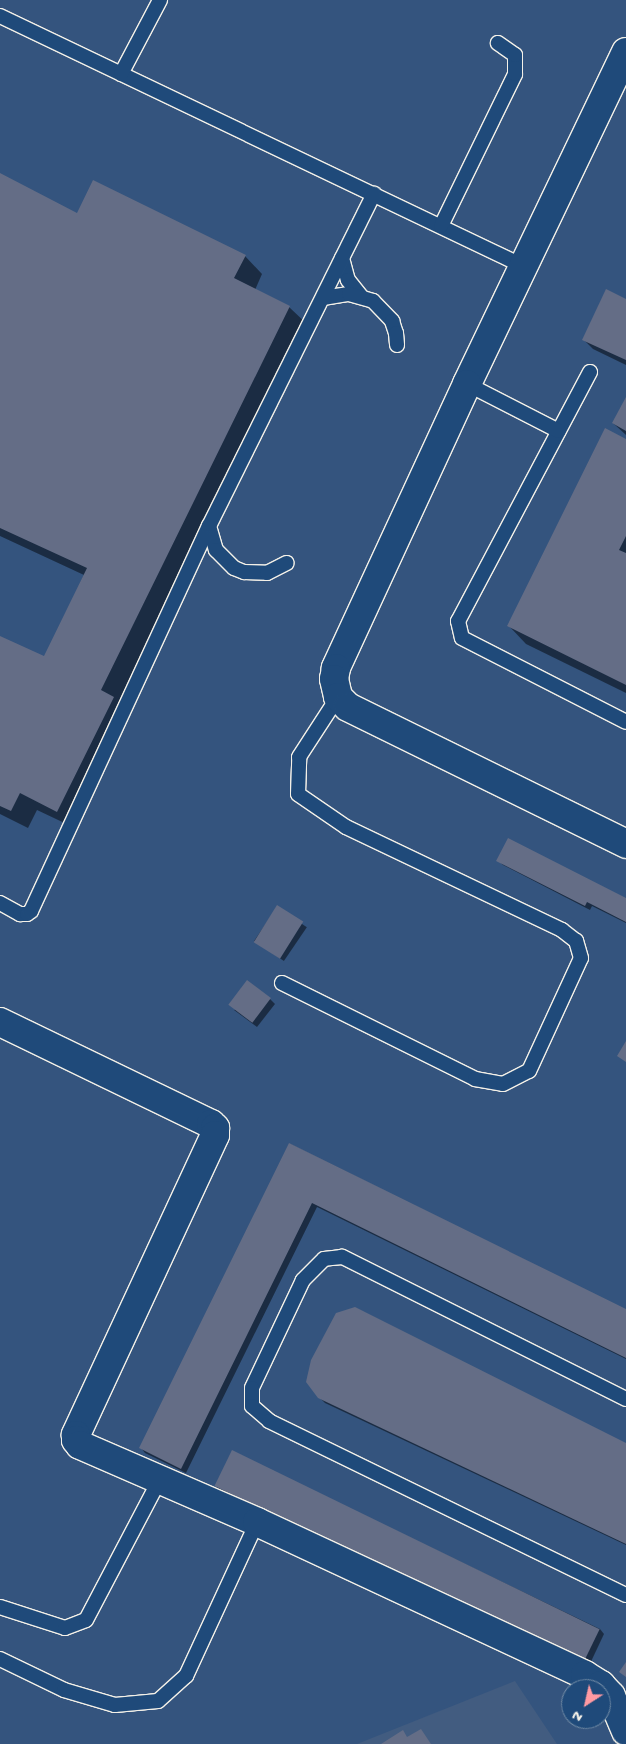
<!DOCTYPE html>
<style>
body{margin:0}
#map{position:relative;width:626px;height:1744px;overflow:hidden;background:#34547e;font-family:"Gochi Hand",sans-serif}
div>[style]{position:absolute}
.built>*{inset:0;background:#425c80}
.shadow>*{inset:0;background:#0007;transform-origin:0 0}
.building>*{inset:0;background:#646d86;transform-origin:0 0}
.roads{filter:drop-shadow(1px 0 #f4f1e8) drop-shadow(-1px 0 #f4f1e8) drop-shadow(0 1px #f4f1e8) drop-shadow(0 -1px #f4f1e8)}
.lane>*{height:14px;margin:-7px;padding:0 7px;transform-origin:7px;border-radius:7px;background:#1f4a7a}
.street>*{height:28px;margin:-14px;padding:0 14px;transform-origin:14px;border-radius:14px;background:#1f4a7a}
span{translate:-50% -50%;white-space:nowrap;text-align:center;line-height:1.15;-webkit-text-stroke:4px #1f4a7a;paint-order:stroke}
.north{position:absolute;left:561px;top:1679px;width:50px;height:50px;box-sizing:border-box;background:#1f4a7a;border:1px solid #748da6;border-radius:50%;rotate:215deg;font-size:14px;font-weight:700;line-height:20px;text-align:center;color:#f4f1e8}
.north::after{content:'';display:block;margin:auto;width:18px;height:22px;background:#ff9aa2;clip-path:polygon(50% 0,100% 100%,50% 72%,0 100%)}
</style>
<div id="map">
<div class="built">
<i style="clip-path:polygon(515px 1681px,557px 1744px,357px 1744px)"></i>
</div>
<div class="shadow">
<i style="clip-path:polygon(0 175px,77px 215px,245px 256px,262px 274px,255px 290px,289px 307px,307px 324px,120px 704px,130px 715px,75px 828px,37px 810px,28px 828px,0 814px,0 637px,45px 658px,84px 575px,0 536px)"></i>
<i style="clip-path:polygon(626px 300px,626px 365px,593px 349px,583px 339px)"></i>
<i style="clip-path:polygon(626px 399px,626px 435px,613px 423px)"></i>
<i style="clip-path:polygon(626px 440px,626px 693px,526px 644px,509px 626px)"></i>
<i style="clip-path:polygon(498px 860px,626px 900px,626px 923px,592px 906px,590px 910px,503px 865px)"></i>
<i style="left:277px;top:907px;width:36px;height:41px;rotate:34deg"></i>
<i style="clip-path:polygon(270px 999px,275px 1004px,257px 1027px,234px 1010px)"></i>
<i style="clip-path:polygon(290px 1144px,626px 1310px,626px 1359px,317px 1207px,186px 1473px,145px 1453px,141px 1448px)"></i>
<i style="clip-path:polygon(319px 1397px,626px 1444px,626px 1545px,325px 1403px)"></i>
<i style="clip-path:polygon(232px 1452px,600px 1629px,604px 1634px,588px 1668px,221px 1491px,216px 1486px)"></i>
</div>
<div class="building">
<i style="clip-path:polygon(0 173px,77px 213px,93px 180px,246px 255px,234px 278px,290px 306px,101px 690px,114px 697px,57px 812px,20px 793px,11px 811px,0 806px,0 636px,44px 656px,87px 568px,0 528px)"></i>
<i style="clip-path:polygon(606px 289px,626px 299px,626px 360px,582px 340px)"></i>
<i style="clip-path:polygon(626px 397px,626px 431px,612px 423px)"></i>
<i style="clip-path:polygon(605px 428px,626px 439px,626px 536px,619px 550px,626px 553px,626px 685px,507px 626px)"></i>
<i style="clip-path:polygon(508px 838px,626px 898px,626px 922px,587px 902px,585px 906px,496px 861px)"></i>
<i style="left:277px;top:905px;width:31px;height:44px;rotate:32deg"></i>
<i style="left:247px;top:980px;width:30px;height:31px;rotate:37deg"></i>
<i style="clip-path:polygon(626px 1041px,626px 1062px,617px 1056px)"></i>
<i style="clip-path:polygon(289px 1143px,626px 1309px,626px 1358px,312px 1203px,181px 1469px,139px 1448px)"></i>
<i style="clip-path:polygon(355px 1307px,626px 1443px,626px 1544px,318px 1398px,306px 1382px,311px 1360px,336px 1313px)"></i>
<i style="left:232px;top:1450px;width:409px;height:40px;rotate:26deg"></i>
<i style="clip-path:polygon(626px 1662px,626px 1677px,619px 1672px)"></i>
<i style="clip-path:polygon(421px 1729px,431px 1744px,381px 1744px,403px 1730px,407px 1737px)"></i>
</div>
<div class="roads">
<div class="lane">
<i style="left:0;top:16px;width:580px;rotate:25.55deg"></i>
<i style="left:121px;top:74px;width:84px;rotate:-62.2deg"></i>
<i style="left:441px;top:226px;width:169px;rotate:-64deg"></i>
<i style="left:515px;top:74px;width:19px;rotate:-90deg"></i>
<i style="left:515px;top:55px;width:21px;rotate:-145deg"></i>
<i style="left:342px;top:258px;width:23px;rotate:75deg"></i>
<i style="left:348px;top:280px;width:21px;rotate:51deg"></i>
<i style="left:323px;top:298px;width:26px;rotate:-9deg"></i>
<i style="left:349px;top:294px;width:25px;rotate:16deg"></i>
<i style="left:373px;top:301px;width:28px;rotate:46deg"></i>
<i style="left:392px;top:321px;width:13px;rotate:72deg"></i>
<i style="left:396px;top:333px;width:12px;rotate:85deg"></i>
<i style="left:590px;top:372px;width:282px;rotate:117.9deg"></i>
<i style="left:458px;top:621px;width:17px;rotate:77deg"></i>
<i style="left:462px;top:638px;width:184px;rotate:27.1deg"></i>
<i style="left:467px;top:384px;width:103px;rotate:27.1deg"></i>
<i style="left:209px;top:526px;width:25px;rotate:74deg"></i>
<i style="left:216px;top:550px;width:25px;rotate:45deg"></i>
<i style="left:234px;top:568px;width:11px;rotate:22deg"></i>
<i style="left:244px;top:572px;width:23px;rotate:2deg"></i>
<i style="left:267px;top:573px;width:22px;rotate:-27deg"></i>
<i style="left:0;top:903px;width:23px;rotate:29deg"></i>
<i style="left:20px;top:914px;width:7px"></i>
<i style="left:27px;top:914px;width:5px;rotate:-37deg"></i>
<i style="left:31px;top:911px;width:424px;rotate:-65.2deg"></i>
<i style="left:209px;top:526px;width:371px;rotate:-63.6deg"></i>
<i style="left:282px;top:983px;width:216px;rotate:26.4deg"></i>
<i style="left:475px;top:1079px;width:28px;rotate:10deg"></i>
<i style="left:503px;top:1084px;width:29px;rotate:-27deg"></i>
<i style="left:529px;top:1071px;width:124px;rotate:-65.3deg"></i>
<i style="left:581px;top:958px;width:18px;rotate:-106deg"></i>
<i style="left:576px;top:941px;width:18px;rotate:-142deg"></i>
<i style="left:562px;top:930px;width:239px;rotate:-154.5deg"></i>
<i style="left:346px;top:827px;width:58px;rotate:-145.5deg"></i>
<i style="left:298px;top:794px;width:37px;rotate:-88deg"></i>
<i style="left:299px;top:757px;width:72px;rotate:-57deg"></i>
<i style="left:626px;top:1399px;width:318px;rotate:-153.4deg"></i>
<i style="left:342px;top:1257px;width:18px;rotate:174deg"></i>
<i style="left:324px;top:1259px;width:30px;rotate:135deg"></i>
<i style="left:303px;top:1280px;width:119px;rotate:115.3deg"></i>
<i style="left:252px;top:1388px;width:18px;rotate:90deg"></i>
<i style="left:252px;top:1406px;width:23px;rotate:41deg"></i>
<i style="left:269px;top:1421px;width:397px;rotate:26deg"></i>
<i style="left:0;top:1607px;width:68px;rotate:17.9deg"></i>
<i style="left:65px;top:1628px;width:22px;rotate:-21deg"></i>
<i style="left:86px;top:1620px;width:159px;rotate:-62.3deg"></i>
<i style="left:0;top:1659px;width:71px;rotate:25.8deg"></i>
<i style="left:64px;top:1690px;width:53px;rotate:16.4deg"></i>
<i style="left:115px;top:1705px;width:43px;rotate:-5.3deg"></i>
<i style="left:158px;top:1701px;width:38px;rotate:-42deg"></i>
<i style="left:186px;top:1676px;width:170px;rotate:-65.2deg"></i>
</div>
<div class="street">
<i style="left:626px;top:52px;width:368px;rotate:115.6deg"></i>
<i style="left:467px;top:384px;width:313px;rotate:114.8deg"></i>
<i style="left:336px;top:668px;width:11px;rotate:100deg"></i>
<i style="left:334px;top:679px;width:18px;rotate:77deg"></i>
<i style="left:338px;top:697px;width:14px;rotate:45deg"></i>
<i style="left:348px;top:707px;width:310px;rotate:26.2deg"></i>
<i style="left:0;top:1022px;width:234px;rotate:25.8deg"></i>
<i style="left:211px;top:1124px;width:6px;rotate:45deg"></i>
<i style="left:215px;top:1128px;width:7px;rotate:90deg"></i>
<i style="left:215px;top:1135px;width:331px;rotate:114.9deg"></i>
<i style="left:76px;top:1435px;width:5px;rotate:90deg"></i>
<i style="left:76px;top:1440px;width:6px;rotate:51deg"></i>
<i style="left:80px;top:1445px;width:193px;rotate:23.5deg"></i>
<i style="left:257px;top:1522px;width:362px;rotate:25deg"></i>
<i style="left:585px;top:1675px;width:19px;rotate:32deg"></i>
<i style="left:601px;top:1685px;width:15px;rotate:48deg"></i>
<i style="left:611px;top:1696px;width:38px;rotate:67deg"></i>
</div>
</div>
<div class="north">N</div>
</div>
